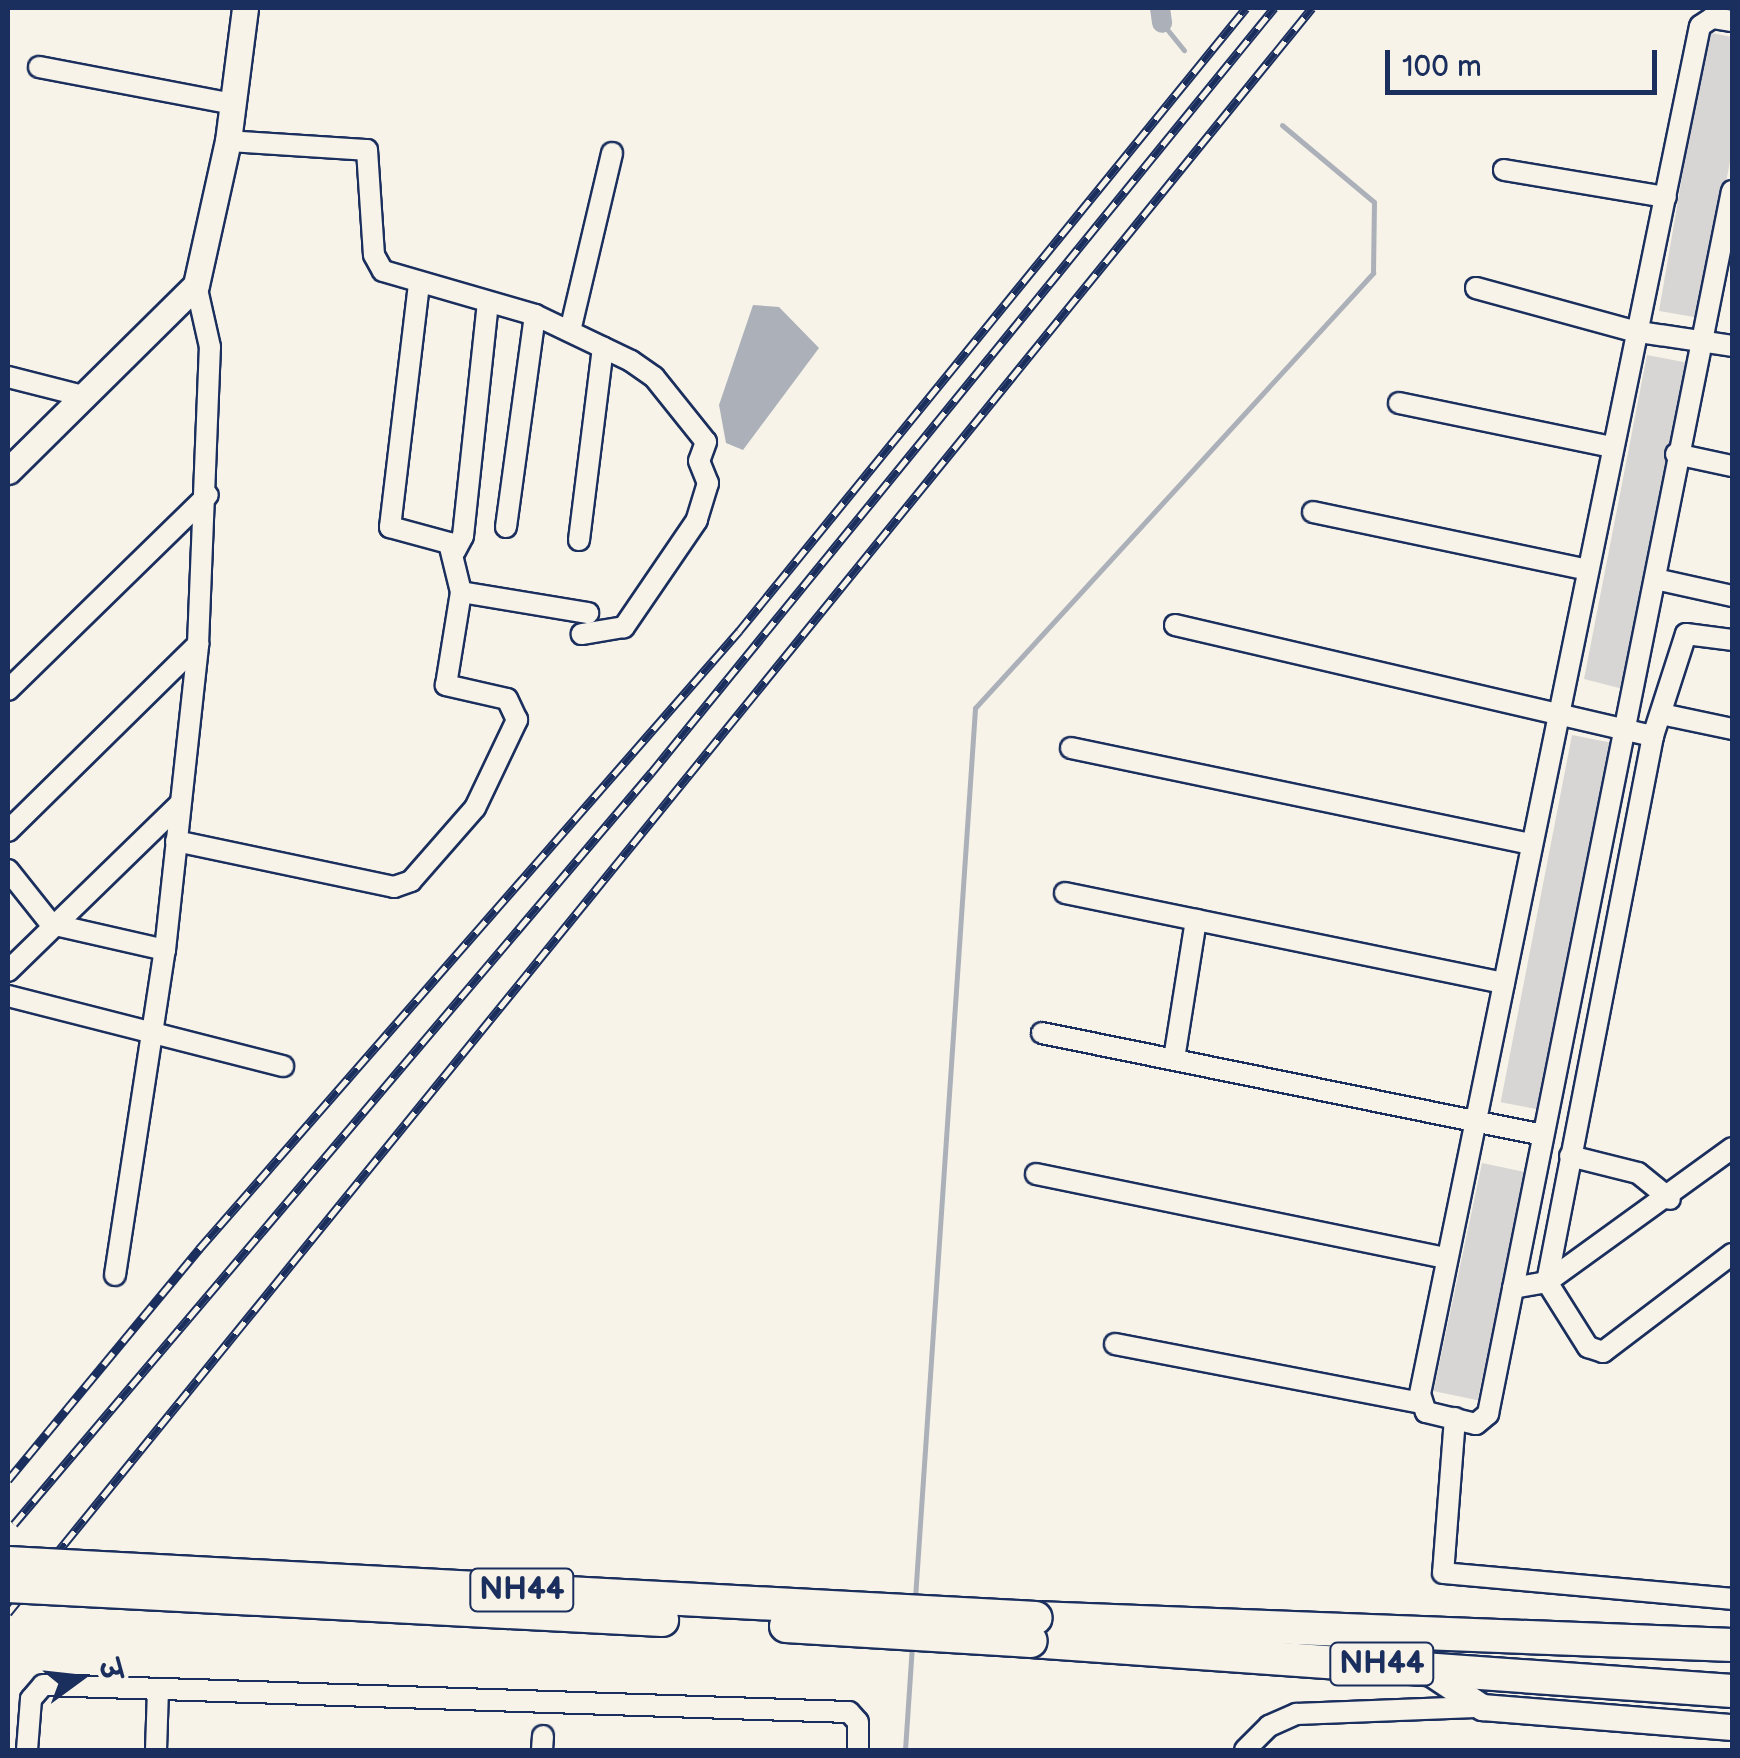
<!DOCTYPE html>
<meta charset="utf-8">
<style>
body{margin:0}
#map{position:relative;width:1740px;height:1758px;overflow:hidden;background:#f7f3e8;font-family:"Balsamiq Sans","Playpen Sans Deva",sans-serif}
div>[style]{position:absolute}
.green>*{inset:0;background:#d7d6d4;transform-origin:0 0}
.water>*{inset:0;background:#acb0b9}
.stream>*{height:5px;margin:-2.5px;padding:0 2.5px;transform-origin:2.5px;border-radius:2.5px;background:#acb0b9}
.canal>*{height:20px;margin:-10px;padding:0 10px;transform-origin:10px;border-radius:10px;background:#acb0b9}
.roads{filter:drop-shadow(2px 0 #1b2f5e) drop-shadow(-2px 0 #1b2f5e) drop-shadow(0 2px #1b2f5e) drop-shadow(0 -2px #1b2f5e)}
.minor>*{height:20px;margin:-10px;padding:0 10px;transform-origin:10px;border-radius:10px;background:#f7f3e8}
.tertiary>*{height:25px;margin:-12.5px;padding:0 12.5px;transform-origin:12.5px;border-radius:12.5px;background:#f7f3e8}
.trunk>*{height:32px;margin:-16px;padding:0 16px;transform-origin:16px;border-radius:16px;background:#f7f3e8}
.rail>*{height:9px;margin-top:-4.5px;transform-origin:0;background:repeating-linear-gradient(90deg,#f7f3e8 0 15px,#1b2f5e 0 30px);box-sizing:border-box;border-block:2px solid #1b2f5e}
.bridges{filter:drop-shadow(2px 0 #1b2f5e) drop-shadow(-2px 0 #1b2f5e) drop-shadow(0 2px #1b2f5e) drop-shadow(0 -2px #1b2f5e)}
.trunk-bridge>*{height:32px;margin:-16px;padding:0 16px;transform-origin:16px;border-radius:16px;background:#f7f3e8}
span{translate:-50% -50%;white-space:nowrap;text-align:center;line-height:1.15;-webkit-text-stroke:10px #f7f3e8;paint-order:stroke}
.shield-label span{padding:2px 8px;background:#f7f3e8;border:2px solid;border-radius:8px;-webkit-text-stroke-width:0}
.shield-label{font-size:32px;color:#1b2f5e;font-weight:700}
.frame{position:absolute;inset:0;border:10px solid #1b2f5e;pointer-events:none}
.north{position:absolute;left:30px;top:1628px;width:100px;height:100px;-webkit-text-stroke:8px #f7f3e8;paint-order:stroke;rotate:75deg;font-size:28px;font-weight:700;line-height:40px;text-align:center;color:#1b2f5e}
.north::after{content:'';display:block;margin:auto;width:35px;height:45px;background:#1b2f5e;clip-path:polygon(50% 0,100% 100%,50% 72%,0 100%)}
.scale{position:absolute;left:1385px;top:50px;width:272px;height:45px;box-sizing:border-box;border:5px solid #1b2f5e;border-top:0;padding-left:12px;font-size:30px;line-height:35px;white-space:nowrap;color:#1b2f5e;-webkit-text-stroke:8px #f7f3e8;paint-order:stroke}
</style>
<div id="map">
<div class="green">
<i style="clip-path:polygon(1707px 32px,1732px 37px,1732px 151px,1700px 318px,1659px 311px)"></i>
<i style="clip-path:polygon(1647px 355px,1694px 364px,1623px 689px,1584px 679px)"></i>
<i style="left:1572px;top:735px;width:43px;height:374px;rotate:11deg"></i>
<i style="left:1482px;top:1163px;width:45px;height:233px;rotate:12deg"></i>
</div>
<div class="water">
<i style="clip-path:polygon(753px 305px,779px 307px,819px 348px,743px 450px,726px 443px,719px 405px)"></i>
</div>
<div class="stream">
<i style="left:1162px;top:23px;width:35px;rotate:51deg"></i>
<i style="left:915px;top:1598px;width:892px;rotate:-86.14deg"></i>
<i style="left:975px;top:708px;width:590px;rotate:-47.54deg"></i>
<i style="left:1373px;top:273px;width:71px;rotate:-89.2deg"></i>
<i style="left:1374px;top:202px;width:120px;rotate:-140.1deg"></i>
<i style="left:905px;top:1750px;width:106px;rotate:-86.2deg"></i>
</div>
<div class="canal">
<i style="left:1160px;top:8px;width:15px;rotate:82deg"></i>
</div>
<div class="roads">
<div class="minor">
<i style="left:1732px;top:21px;width:20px;rotate:-171deg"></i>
<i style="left:1712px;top:18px;width:14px;rotate:146deg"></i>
<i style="left:1700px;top:26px;width:1396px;rotate:101.57deg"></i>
<i style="left:1420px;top:1394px;width:19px;rotate:72deg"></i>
<i style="left:1426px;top:1412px;width:51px;rotate:13.5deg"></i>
<i style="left:1476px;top:1424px;width:16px;rotate:-40deg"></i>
<i style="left:1488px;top:1414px;width:1247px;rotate:-78.72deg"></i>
<i style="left:39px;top:67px;width:197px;rotate:10.8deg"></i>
<i style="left:228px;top:141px;width:139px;rotate:3.7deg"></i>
<i style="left:367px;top:150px;width:105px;rotate:86.2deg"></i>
<i style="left:374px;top:255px;width:18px;rotate:61deg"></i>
<i style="left:383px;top:271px;width:158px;rotate:16.1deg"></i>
<i style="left:535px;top:315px;width:106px;rotate:25.6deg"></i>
<i style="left:631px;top:361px;width:28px;rotate:35deg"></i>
<i style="left:654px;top:377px;width:83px;rotate:51.3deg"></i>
<i style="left:706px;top:442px;width:20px;rotate:110deg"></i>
<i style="left:699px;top:461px;width:24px;rotate:68deg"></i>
<i style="left:708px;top:483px;width:39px;rotate:107deg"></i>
<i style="left:697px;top:520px;width:130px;rotate:124.3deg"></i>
<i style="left:624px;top:627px;width:43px;rotate:170.5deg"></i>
<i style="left:1504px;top:170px;width:164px;rotate:9.5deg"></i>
<i style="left:419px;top:284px;width:245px;rotate:96.8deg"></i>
<i style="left:390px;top:527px;width:61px;rotate:15.2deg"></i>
<i style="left:449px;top:543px;width:50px;rotate:76.2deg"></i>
<i style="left:461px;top:592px;width:129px;rotate:9.4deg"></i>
<i style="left:1476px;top:288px;width:163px;rotate:15.3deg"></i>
<i style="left:1633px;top:331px;width:100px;rotate:8.6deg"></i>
<i style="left:570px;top:331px;width:183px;rotate:-76.7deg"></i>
<i style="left:8px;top:377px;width:77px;rotate:14.2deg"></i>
<i style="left:1399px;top:403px;width:217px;rotate:11.7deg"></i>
<i style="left:1676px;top:454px;width:57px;rotate:12.1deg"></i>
<i style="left:1313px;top:512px;width:281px;rotate:11.9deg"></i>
<i style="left:506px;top:527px;width:214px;rotate:-82.2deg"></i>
<i style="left:579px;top:540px;width:194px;rotate:-82.9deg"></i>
<i style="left:455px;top:551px;width:17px;rotate:-62deg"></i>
<i style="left:463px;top:536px;width:235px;rotate:-83.9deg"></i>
<i style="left:1655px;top:579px;width:79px;rotate:12.4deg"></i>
<i style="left:1175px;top:625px;width:491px;rotate:13.1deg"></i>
<i style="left:1653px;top:736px;width:107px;rotate:-72.1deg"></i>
<i style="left:1686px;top:634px;width:46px;rotate:7.4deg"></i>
<i style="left:8px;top:690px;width:279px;rotate:-44.3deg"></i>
<i style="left:1661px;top:714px;width:73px;rotate:11.9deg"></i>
<i style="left:1653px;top:736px;width:556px;rotate:100.99deg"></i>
<i style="left:1547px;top:1282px;width:77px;rotate:57.8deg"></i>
<i style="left:1588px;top:1347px;width:16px;rotate:18deg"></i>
<i style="left:1603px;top:1352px;width:162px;rotate:-37.2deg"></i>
<i style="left:1071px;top:748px;width:468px;rotate:11.8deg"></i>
<i style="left:8px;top:831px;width:267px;rotate:-44.5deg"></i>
<i style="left:176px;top:841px;width:223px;rotate:11.9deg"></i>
<i style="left:394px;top:887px;width:18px;rotate:-19deg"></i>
<i style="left:411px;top:881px;width:97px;rotate:-48.8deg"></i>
<i style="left:475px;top:808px;width:98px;rotate:-64.5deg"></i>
<i style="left:517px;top:720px;width:23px;rotate:-115deg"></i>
<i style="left:507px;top:699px;width:63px;rotate:-167.1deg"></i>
<i style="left:446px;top:685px;width:94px;rotate:-80.8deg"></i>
<i style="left:8px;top:870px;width:69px;rotate:51.5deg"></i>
<i style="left:51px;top:924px;width:117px;rotate:12.8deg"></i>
<i style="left:1065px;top:893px;width:448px;rotate:11.6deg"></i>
<i style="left:8px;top:971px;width:240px;rotate:-44.2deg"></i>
<i style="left:8px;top:996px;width:284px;rotate:14.3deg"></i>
<i style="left:1042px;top:1033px;width:511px;rotate:11.51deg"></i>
<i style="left:1174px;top:1059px;width:141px;rotate:-81deg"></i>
<i style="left:1570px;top:1156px;width:70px;rotate:14deg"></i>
<i style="left:1638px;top:1173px;width:41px;rotate:39.1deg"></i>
<i style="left:1036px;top:1174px;width:419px;rotate:11.6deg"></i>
<i style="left:115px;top:1275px;width:329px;rotate:-81.3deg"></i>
<i style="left:165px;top:950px;width:308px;rotate:-83.8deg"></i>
<i style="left:198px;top:644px;width:297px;rotate:-87.7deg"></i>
<i style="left:210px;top:347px;width:64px;rotate:-102.7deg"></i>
<i style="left:1513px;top:1288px;width:35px;rotate:-10deg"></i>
<i style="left:1547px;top:1282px;width:228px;rotate:-35.9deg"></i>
<i style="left:1115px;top:1344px;width:311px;rotate:10.9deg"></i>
<i style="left:1455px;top:1418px;width:155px;rotate:94.4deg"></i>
<i style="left:1443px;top:1573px;width:290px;rotate:5.1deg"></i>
<i style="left:27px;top:1750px;width:51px;rotate:-85.5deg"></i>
<i style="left:31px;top:1699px;width:18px;rotate:-49deg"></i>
<i style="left:43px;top:1685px;width:806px;rotate:1.92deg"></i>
<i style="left:849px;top:1712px;width:13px;rotate:48deg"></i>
<i style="left:858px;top:1722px;width:28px;rotate:90deg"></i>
<i style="left:156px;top:1750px;width:61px;rotate:-88.1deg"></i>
<i style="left:542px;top:1750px;width:14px;rotate:-86deg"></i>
<i style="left:1245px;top:1750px;width:34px;rotate:-45deg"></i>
<i style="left:1269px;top:1726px;width:30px;rotate:-24deg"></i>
<i style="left:1296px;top:1714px;width:186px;rotate:-2.2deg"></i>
</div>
<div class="tertiary">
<i style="left:8px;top:471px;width:264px;rotate:-44.7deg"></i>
<i style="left:196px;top:285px;width:148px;rotate:-77.5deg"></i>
<i style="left:228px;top:141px;width:134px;rotate:-82.7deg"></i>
<i style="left:1425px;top:1669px;width:69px;rotate:33.7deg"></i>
<i style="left:1482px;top:1707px;width:251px;rotate:4.6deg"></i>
</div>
<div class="trunk">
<i style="left:1036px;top:1618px;width:697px;rotate:2.22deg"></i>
<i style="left:1031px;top:1641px;width:703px;rotate:4.08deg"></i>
</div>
</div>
<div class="rail">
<i style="left:8px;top:1480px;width:300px;rotate:-50.4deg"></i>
<i style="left:199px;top:1249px;width:821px;rotate:-48.85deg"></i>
<i style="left:739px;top:631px;width:803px;rotate:-50.86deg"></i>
<i style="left:14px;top:1524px;width:985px;rotate:-49.7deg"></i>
<i style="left:651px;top:773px;width:987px;rotate:-50.84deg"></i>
<i style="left:8px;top:1613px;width:2068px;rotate:-50.91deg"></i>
</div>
<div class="bridges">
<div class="trunk-bridge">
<i style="left:8px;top:1563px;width:1029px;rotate:3.06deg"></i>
<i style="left:8px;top:1586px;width:655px;rotate:2.98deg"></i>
<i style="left:786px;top:1626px;width:245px;rotate:3.5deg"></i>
</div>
</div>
<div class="shield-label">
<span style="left:522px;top:1590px">NH44</span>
<span style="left:1382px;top:1664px">NH44</span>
</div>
<div class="frame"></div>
<div class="north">उ</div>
<div class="scale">100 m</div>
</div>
